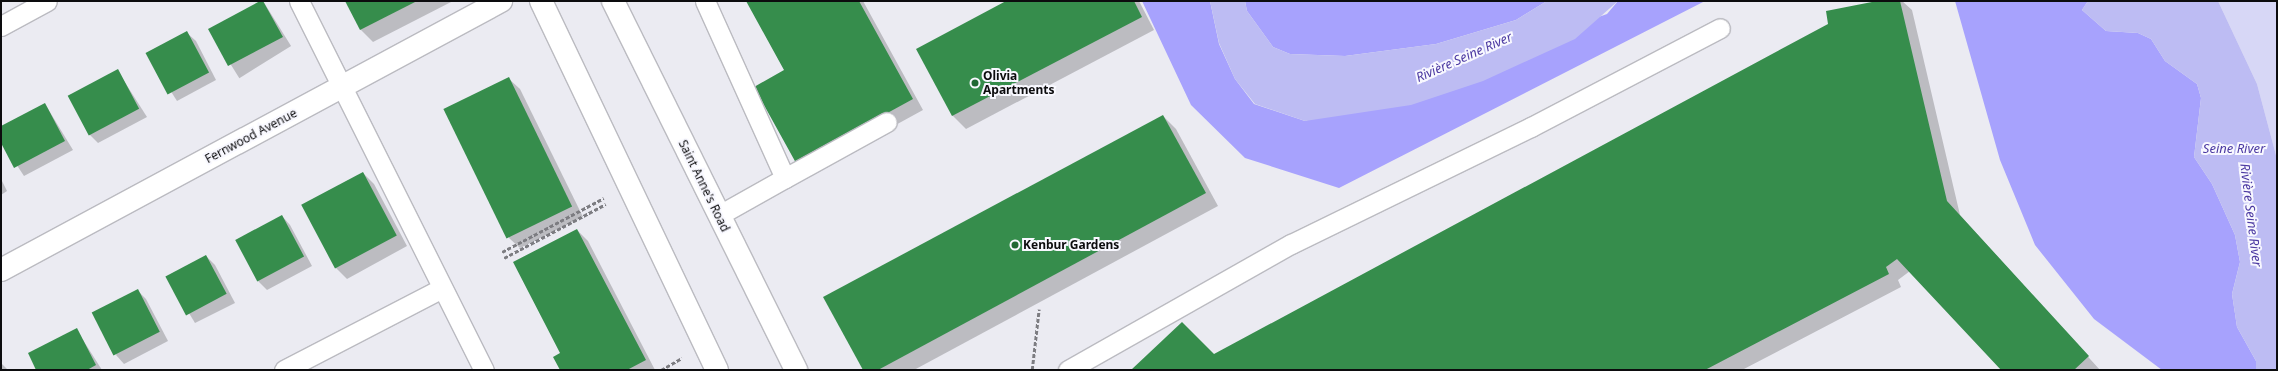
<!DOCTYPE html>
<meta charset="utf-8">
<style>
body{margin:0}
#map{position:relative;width:2278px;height:371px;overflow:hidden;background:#ebebf2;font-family:"Noto Sans",sans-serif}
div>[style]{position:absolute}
.green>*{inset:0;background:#d7d7f6}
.forest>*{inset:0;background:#a7a2fd}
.water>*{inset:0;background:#bdbcf3}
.shadow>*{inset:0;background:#0003;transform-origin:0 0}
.building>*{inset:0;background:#368d4c;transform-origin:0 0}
.path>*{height:2.5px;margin-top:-1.25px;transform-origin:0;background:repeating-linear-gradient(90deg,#7c7c81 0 4px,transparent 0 6px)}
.roads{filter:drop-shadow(1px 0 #bbbbc1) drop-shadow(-1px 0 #bbbbc1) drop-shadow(0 1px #bbbbc1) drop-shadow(0 -1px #bbbbc1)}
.lane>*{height:19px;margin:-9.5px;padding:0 9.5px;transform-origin:9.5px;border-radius:9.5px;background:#fff}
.street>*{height:22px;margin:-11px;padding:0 11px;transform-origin:11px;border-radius:11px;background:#fff}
.secondary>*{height:22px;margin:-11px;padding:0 11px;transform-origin:11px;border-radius:11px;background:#fff}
.dots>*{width:11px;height:11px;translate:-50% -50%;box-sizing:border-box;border:2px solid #f8f8ff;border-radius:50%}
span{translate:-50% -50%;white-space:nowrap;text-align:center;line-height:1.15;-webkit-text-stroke:4px #f8f8ff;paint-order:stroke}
.poi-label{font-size:12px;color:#0c0c0e;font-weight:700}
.left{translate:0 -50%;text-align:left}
.street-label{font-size:12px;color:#0c0c0e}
.water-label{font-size:13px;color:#4c3aa2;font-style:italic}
.frame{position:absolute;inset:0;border:2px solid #0c0c0e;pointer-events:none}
</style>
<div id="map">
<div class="green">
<i style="clip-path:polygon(2218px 1px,2277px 1px,2277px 159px,2257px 84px)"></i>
</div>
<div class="forest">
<i style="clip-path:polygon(1142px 1px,1210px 1px,1219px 44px,1235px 79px,1254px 104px,1305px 121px,1607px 14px,1618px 1px,1705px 1px,1339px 188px,1245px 158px,1191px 105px)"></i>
<i style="clip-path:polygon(1245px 1px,1547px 1px,1516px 20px,1436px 44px,1345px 56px,1290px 54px,1273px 47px,1247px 11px)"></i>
<i style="clip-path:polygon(1955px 1px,2088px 1px,2082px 10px,2106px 31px,2138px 33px,2151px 39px,2165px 61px,2197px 84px,2201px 98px,2194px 157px,2212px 184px,2235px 235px,2240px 262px,2232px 294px,2237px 327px,2256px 361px,2256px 370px,2162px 370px,2094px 319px,2035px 245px,2000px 160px)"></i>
</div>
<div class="water">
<i style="clip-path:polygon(1210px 1px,1245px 1px,1247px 11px,1273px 47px,1290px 54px,1345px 56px,1436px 44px,1516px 20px,1547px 1px,1618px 1px,1575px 39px,1483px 81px,1411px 105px,1305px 121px,1255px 104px,1235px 79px,1219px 43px)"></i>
<i style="clip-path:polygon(2088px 1px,2218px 1px,2257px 84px,2277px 159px,2277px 370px,2256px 370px,2256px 361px,2237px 327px,2232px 294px,2240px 262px,2235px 235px,2212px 184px,2194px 157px,2201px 98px,2197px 84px,2165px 61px,2151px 39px,2138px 33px,2106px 31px,2082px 10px)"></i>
</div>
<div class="shadow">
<i style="left:263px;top:1px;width:53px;height:61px;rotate:58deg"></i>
<i style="clip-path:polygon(346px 1px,453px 1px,373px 42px,361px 30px)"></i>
<i style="clip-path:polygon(747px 1px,863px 1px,923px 110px,808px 173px,785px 71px)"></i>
<i style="clip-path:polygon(1008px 1px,1139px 1px,1154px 30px,966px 129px,953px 116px,918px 49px)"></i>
<i style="clip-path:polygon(1882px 1px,1902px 1px,1912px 10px,1960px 215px,2100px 370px,2002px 370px,1910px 271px,1898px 280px,1901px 287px,1742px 370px,1133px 370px,1214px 355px)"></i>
<i style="clip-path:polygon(187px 33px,196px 41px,216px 80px,177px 101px,147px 54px)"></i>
<i style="clip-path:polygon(117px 70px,147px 117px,98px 143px,89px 134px)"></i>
<i style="clip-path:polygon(509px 79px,520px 89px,583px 217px,520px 248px,509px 238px)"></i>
<i style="clip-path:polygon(45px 104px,73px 150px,24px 176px,1px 141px,1px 127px)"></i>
<i style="clip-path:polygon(1163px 116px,1176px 129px,1218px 206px,914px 370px,864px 370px)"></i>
<i style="clip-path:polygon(363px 173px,374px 184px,407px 246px,347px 279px,336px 268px,303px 205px)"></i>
<i style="clip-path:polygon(1px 179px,7px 191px,1px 195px)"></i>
<i style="clip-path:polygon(282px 216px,290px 225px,312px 266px,267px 290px,258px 281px)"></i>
<i style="clip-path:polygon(577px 230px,588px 241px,655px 370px,561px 370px)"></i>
<i style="clip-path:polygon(206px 256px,215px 265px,235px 303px,195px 323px,167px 277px)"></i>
<i style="clip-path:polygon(138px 291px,146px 299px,168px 341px,124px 364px,116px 355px)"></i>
<i style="clip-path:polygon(76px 329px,102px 370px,38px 370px)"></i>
<i style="clip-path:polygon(1px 363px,8px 370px,1px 370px)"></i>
</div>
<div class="building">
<i style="clip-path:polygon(260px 1px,263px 1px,283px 37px,228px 66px,208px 29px)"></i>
<i style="clip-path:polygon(345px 1px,417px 1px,360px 30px)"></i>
<i style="clip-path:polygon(746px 1px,859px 1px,913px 99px,796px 163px,754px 87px,784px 70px)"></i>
<i style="clip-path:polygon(1006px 1px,1134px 1px,1142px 17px,952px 116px,916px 49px)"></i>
<i style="clip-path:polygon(1877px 1px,1900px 1px,1947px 201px,2089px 356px,2074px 370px,2001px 370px,1897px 259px,1886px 267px,1889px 274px,1705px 370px,1131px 370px,1182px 322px,1214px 354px,1828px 24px,1826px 11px)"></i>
<i style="left:187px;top:31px;width:47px;height:47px;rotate:62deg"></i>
<i style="left:118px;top:69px;width:45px;height:57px;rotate:62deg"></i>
<i style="left:509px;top:77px;width:144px;height:73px;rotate:64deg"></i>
<i style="clip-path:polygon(45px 103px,65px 141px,14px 168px,1px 143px,1px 126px)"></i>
<i style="clip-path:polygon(1163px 115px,1206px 193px,878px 370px,863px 370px,823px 297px)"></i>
<i style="left:363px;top:172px;width:72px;height:70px;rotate:62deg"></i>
<i style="left:282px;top:215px;width:47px;height:53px;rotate:62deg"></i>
<i style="clip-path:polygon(577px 229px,646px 360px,627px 370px,560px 370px,553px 357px,560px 353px,513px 262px)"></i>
<i style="left:206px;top:255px;width:44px;height:46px;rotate:62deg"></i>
<i style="left:138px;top:289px;width:48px;height:52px;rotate:63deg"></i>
<i style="clip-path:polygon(77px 328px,96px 365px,87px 370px,36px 370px,28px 353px)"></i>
</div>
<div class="path">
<i style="left:502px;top:252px;width:115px;rotate:-27.9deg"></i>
<i style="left:504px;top:258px;width:115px;rotate:-27.9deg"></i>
<i style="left:661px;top:370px;width:24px;rotate:-30deg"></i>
<i style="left:1032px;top:370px;width:61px;rotate:-83.5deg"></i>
</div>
<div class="roads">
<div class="lane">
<i style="left:299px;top:1px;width:413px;rotate:63.4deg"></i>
<i style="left:705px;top:1px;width:194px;rotate:65.7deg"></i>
<i style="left:785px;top:178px;width:76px;rotate:150.7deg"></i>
<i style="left:1px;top:26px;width:52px;rotate:-28.5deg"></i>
<i style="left:785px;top:178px;width:116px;rotate:-28.8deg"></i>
<i style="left:284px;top:370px;width:178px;rotate:-27.4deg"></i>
<i style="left:1068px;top:370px;width:256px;rotate:-29.5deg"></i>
<i style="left:1291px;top:244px;width:267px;rotate:-26deg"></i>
<i style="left:1531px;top:127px;width:213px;rotate:-27.6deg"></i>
</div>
<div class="street">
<i style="left:1px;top:270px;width:568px;rotate:-28.28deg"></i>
</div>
<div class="secondary">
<i style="left:541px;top:1px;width:409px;rotate:64.5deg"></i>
<i style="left:613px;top:1px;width:412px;rotate:63.6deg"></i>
</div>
</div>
<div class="dots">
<i style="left:975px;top:83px;background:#216834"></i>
<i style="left:1015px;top:245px;background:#216834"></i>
</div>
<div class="poi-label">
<span class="left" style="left:983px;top:83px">Olivia<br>Apartments</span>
<span class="left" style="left:1023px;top:245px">Kenbur Gardens</span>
</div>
<div class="street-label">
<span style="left:251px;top:136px;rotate:-28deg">Fernwood Avenue</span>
<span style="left:704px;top:186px;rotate:64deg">Saint Anne's Road</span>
</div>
<div class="water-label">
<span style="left:1464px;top:57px;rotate:-24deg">Rivière Seine River</span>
<span style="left:2234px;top:148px">Seine River</span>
<span style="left:2251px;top:215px;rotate:83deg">Rivière Seine River</span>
</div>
<div class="frame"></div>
</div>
